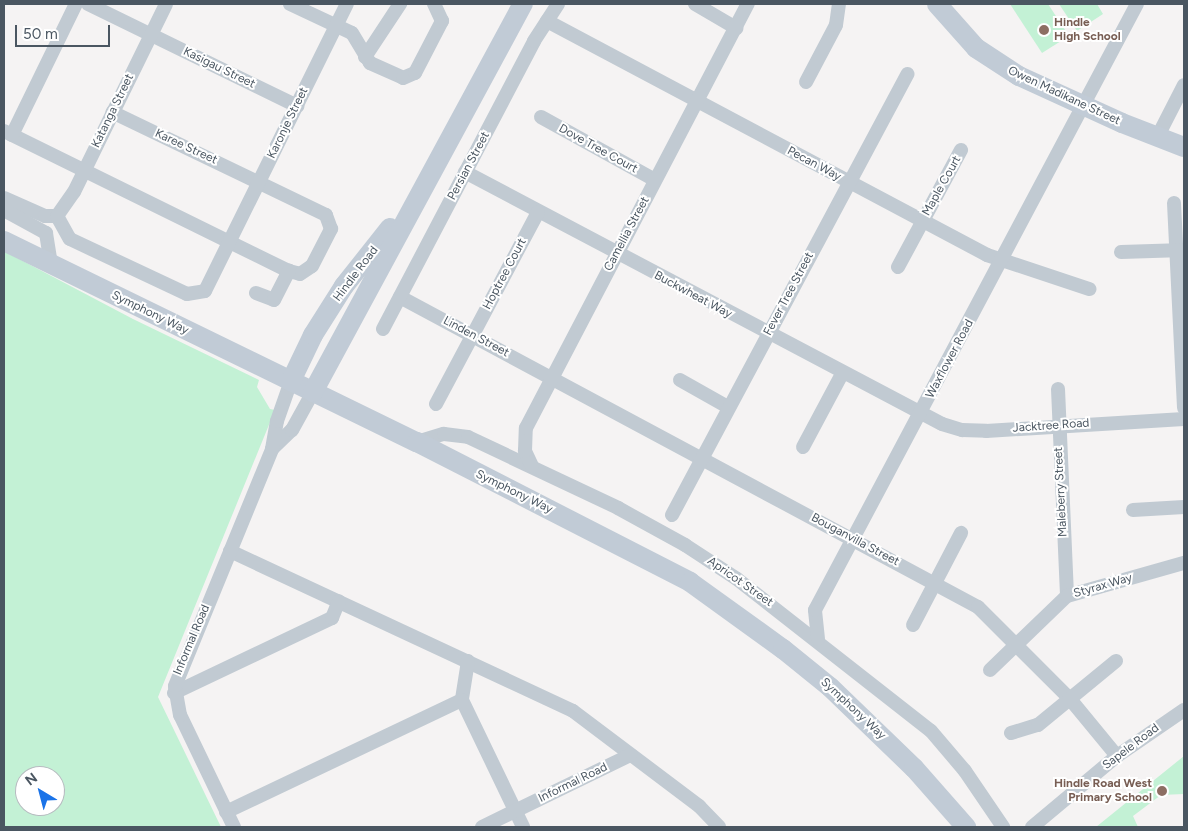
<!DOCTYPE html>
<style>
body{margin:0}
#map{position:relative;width:1188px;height:831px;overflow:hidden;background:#f5f3f3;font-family:Figtree,sans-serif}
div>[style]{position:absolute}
.green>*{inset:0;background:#c3f1d5}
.street>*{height:14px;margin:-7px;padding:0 7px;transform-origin:7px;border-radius:7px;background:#c1cad2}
.secondary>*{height:20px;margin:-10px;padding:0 10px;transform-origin:10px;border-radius:10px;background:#c1cbd6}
.dots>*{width:14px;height:14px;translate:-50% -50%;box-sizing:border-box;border:2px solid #fff;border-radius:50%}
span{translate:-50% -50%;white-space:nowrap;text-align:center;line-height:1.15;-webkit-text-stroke:4px #fff;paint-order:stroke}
.education-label{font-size:12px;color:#785e54;font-weight:700}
.left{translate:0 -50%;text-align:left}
.right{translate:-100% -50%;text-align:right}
.street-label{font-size:12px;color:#4a5661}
.frame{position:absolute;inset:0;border:5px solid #4a5661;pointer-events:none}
.north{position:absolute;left:15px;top:766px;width:50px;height:50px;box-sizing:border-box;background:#fff;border:1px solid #b7bbc0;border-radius:50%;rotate:323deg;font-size:14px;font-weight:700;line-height:20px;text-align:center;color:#4a5661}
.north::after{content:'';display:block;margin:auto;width:18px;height:22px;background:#1a73e8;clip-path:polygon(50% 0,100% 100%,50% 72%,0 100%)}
.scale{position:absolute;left:15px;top:25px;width:95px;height:22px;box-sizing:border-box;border:2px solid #4a5661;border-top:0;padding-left:6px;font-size:15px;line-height:18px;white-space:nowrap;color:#4a5661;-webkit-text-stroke:4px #fff;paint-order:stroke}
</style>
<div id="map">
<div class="green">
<i style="clip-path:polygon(1010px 4px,1048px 4px,1069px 36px,1042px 53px)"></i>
<i style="clip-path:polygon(1059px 4px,1097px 4px,1103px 14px,1077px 31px)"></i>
<i style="clip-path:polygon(evenodd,4px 251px,133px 319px,259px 380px,257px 387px,270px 409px,275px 410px,158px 697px,221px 827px,4px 827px,4px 251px,25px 776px,55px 776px,55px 806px,25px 806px,25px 776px)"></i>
<i style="clip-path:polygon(1184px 756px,1184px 794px,1161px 795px,1133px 816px,1138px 827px,1096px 827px)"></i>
</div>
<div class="street">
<i style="left:88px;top:4px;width:233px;rotate:26deg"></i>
<i style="left:290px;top:4px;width:68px;rotate:25.1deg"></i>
<i style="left:352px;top:33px;width:35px;rotate:59deg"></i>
<i style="left:370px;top:63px;width:36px;rotate:24deg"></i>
<i style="left:403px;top:78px;width:13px;rotate:-23deg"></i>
<i style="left:415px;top:73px;width:59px;rotate:-62.6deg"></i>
<i style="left:442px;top:21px;width:19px;rotate:-115deg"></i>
<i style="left:695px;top:4px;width:48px;rotate:30.3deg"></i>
<i style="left:547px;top:21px;width:498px;rotate:28deg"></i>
<i style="left:987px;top:255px;width:108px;rotate:18.4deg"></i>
<i style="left:365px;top:57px;width:64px;rotate:-56.6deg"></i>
<i style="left:806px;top:82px;width:64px;rotate:-62.2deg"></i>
<i style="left:836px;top:25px;width:21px;rotate:-82deg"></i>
<i style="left:541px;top:117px;width:130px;rotate:28.9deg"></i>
<i style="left:1162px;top:128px;width:48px;rotate:-62.9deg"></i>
<i style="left:4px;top:131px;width:318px;rotate:26.2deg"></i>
<i style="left:289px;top:271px;width:11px;rotate:15deg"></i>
<i style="left:300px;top:274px;width:14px;rotate:-34deg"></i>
<i style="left:312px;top:266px;width:42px;rotate:-62.8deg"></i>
<i style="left:331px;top:229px;width:15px;rotate:-110deg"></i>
<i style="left:326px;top:215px;width:237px;rotate:-154.3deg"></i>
<i style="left:12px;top:135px;width:146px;rotate:-64deg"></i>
<i style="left:465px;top:172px;width:539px;rotate:27.85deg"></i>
<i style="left:942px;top:424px;width:21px;rotate:17deg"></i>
<i style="left:962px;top:430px;width:24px;rotate:2deg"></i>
<i style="left:986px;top:431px;width:198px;rotate:-3.5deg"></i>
<i style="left:4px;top:198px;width:45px;rotate:23.7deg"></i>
<i style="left:45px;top:216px;width:12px"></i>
<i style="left:1174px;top:203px;width:205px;rotate:87.2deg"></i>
<i style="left:4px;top:210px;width:48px;rotate:28.7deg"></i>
<i style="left:46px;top:233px;width:31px;rotate:81deg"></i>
<i style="left:57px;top:216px;width:26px;rotate:61deg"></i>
<i style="left:70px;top:239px;width:129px;rotate:25.2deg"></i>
<i style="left:187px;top:294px;width:18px;rotate:-9deg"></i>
<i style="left:205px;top:291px;width:320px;rotate:-63.7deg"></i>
<i style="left:57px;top:216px;width:29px;rotate:-55deg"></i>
<i style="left:74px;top:192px;width:209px;rotate:-63.9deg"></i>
<i style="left:1121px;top:252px;width:63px;rotate:-1.8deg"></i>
<i style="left:898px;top:267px;width:133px;rotate:-61.7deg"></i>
<i style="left:256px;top:293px;width:19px;rotate:21deg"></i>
<i style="left:274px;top:300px;width:33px;rotate:-63deg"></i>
<i style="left:400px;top:297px;width:656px;rotate:28.21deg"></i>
<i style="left:978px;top:607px;width:130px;rotate:45deg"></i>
<i style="left:1070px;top:699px;width:74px;rotate:50.5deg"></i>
<i style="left:383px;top:329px;width:325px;rotate:-62.3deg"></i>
<i style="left:534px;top:41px;width:44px;rotate:-57deg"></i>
<i style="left:680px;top:380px;width:55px;rotate:29.4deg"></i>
<i style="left:1058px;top:389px;width:207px;rotate:87.5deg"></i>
<i style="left:436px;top:404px;width:217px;rotate:-62deg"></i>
<i style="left:417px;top:442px;width:28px;rotate:-17deg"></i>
<i style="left:444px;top:434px;width:24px;rotate:7deg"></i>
<i style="left:468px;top:437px;width:166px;rotate:25.3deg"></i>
<i style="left:618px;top:508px;width:77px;rotate:28.9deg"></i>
<i style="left:685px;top:545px;width:62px;rotate:33.2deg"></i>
<i style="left:737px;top:579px;width:246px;rotate:38.1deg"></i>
<i style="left:931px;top:731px;width:52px;rotate:49.6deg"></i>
<i style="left:965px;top:771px;width:68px;rotate:55.8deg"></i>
<i style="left:803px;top:447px;width:83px;rotate:-61.9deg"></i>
<i style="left:272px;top:449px;width:28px;rotate:-44deg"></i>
<i style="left:292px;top:430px;width:43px;rotate:-61.1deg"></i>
<i style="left:532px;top:466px;width:17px;rotate:-115deg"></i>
<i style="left:525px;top:451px;width:23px;rotate:-88deg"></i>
<i style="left:526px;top:428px;width:479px;rotate:-62.4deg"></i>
<i style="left:1133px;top:510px;width:51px;rotate:-3.4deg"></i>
<i style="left:672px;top:515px;width:500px;rotate:-61.9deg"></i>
<i style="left:230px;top:551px;width:378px;rotate:25deg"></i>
<i style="left:573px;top:711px;width:158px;rotate:37deg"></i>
<i style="left:699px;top:806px;width:29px;rotate:46deg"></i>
<i style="left:913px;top:625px;width:104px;rotate:-62.4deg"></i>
<i style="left:818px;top:639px;width:29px;rotate:-96deg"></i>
<i style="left:815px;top:610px;width:686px;rotate:-62.02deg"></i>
<i style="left:468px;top:661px;width:39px;rotate:99deg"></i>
<i style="left:462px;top:700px;width:141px;rotate:64.3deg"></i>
<i style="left:990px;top:670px;width:107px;rotate:-43.9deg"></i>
<i style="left:1067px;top:596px;width:122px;rotate:-15.8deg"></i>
<i style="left:174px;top:693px;width:175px;rotate:-25.4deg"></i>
<i style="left:332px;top:618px;width:18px;rotate:-68deg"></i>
<i style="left:1011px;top:733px;width:28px;rotate:-17deg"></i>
<i style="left:1038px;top:725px;width:101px;rotate:-39.4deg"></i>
<i style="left:226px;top:812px;width:261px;rotate:-25.4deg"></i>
<i style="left:234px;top:827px;width:124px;rotate:-115.7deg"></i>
<i style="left:180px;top:715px;width:29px;rotate:-100deg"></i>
<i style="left:175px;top:686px;width:256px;rotate:-67.7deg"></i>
<i style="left:272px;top:449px;width:28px;rotate:-80deg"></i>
<i style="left:277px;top:421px;width:42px;rotate:-70.7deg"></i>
<i style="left:482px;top:827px;width:165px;rotate:-25.9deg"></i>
<i style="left:1032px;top:827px;width:111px;rotate:-39.9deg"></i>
<i style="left:1117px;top:756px;width:81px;rotate:-34.5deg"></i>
</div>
<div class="secondary">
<i style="left:937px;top:4px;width:59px;rotate:48.4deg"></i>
<i style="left:976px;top:48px;width:51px;rotate:33.1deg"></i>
<i style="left:1019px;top:76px;width:113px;rotate:24.5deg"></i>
<i style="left:1122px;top:123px;width:66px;rotate:21.2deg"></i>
<i style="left:4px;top:241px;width:459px;rotate:26deg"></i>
<i style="left:417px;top:442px;width:307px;rotate:27.1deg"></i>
<i style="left:690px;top:582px;width:115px;rotate:35.8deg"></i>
<i style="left:783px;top:649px;width:60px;rotate:39deg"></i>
<i style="left:830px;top:687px;width:117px;rotate:44deg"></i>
<i style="left:914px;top:768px;width:79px;rotate:48.6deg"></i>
<i style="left:291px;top:381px;width:51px;rotate:-64.4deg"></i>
<i style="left:313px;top:335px;width:58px;rotate:-57.7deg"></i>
<i style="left:344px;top:286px;width:74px;rotate:-51.6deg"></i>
<i style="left:313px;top:392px;width:441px;rotate:-61.6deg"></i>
</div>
<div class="dots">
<i style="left:1044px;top:30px;background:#8d6e63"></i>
<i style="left:1162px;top:791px;background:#8d6e63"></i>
</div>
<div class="education-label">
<span class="left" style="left:1054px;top:30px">Hindle<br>High School</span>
<span class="right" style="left:1152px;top:791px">Hindle Road West<br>Primary School</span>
</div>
<div class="street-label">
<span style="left:219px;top:68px;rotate:26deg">Kasigau Street</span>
<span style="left:1064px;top:96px;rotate:25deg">Owen Madikane Street</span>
<span style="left:113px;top:111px;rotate:-64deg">Katanga Street</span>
<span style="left:288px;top:123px;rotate:-64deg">Karonje Street</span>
<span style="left:186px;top:147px;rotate:25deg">Karee Street</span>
<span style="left:598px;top:149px;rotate:29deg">Dove Tree Court</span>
<span style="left:814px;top:164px;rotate:28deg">Pecan Way</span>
<span style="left:469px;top:166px;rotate:-62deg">Persian Street</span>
<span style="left:942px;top:186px;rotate:-61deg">Maple Court</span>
<span style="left:627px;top:234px;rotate:-62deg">Camellia Street</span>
<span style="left:356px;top:274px;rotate:-53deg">Hindle Road</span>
<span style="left:505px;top:274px;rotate:-62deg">Hoptree Court</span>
<span style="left:789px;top:294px;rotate:-62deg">Fever Tree Street</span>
<span style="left:693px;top:295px;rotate:28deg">Buckwheat Way</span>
<span style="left:150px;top:313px;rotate:26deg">Symphony Way</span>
<span style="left:476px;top:337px;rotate:28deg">Linden Street</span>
<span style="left:950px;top:359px;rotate:-62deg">Waxflower Road</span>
<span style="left:1051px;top:426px;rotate:-4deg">Jacktree Road</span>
<span style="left:514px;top:492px;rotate:26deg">Symphony Way</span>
<span style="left:1061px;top:492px;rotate:-93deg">Maleberry Street</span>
<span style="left:855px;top:540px;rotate:28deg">Bouganvilla Street</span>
<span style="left:740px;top:582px;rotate:35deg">Apricot Street</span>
<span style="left:1103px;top:586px;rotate:-16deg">Styrax Way</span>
<span style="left:192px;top:640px;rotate:-67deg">Informal Road</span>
<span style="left:853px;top:709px;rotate:43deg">Symphony Way</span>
<span style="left:1131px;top:747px;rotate:-37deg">Sapele Road</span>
<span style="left:573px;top:783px;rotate:-26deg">Informal Road</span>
</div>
<div class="frame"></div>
<div class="north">N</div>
<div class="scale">50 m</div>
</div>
